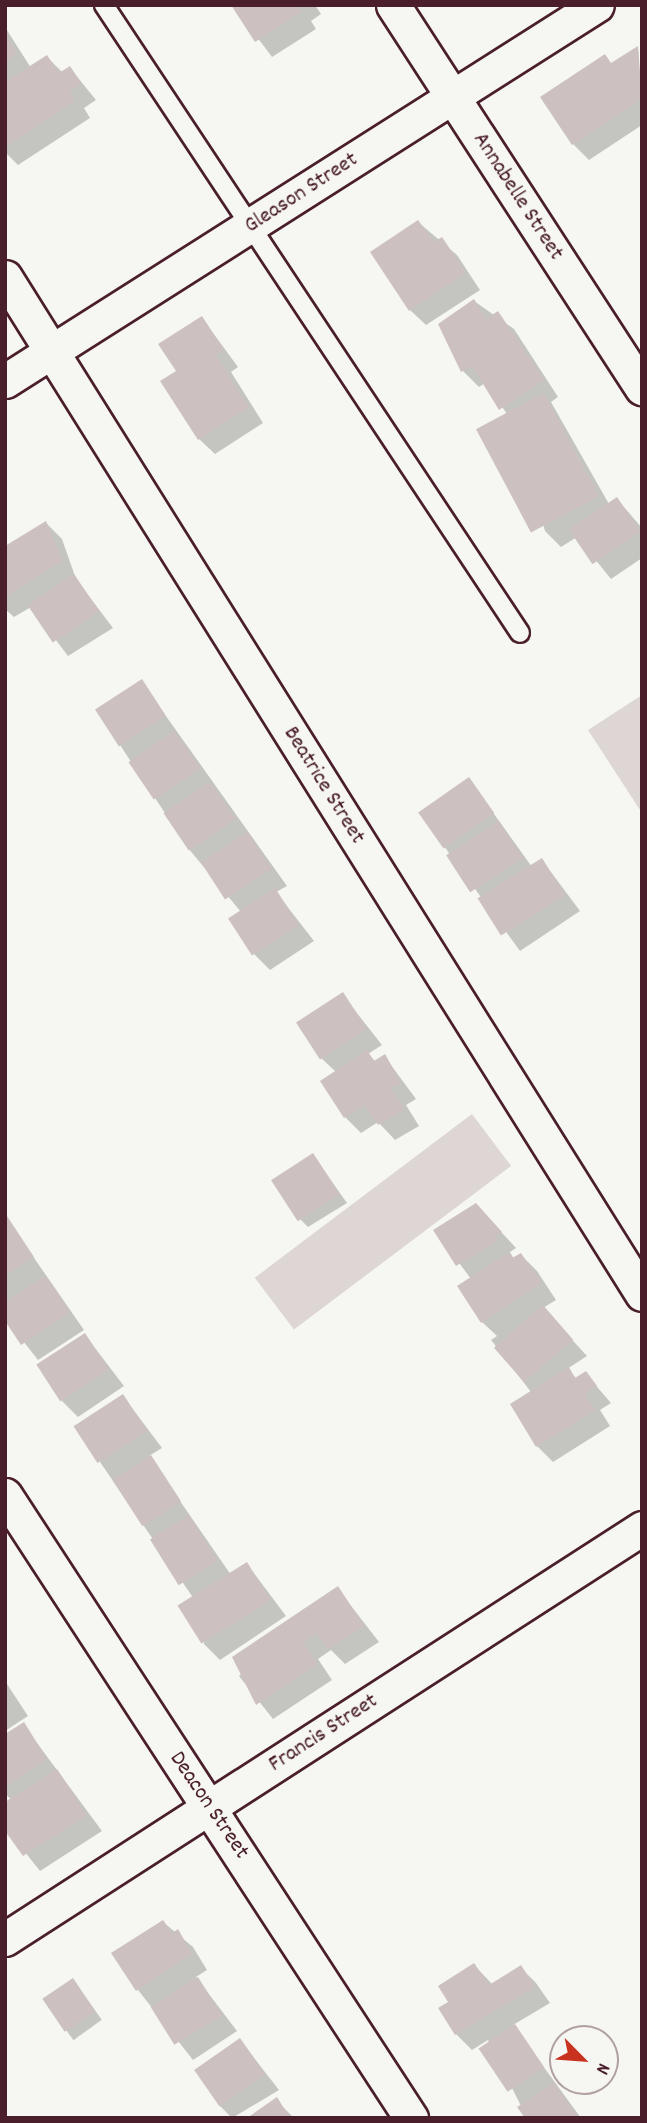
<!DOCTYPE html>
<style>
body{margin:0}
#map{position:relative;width:647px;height:2123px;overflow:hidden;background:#f6f6f2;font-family:Dekko,sans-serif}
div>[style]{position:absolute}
.green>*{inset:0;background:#ddd6d5;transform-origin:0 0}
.shadow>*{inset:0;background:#0003;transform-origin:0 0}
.building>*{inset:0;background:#ccc1c0;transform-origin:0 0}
.roads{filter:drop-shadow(2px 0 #4a1f2b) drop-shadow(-2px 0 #4a1f2b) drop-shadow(0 2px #4a1f2b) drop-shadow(0 -2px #4a1f2b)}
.lane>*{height:18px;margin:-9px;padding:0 9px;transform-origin:9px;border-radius:9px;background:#f6f6f2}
.street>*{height:33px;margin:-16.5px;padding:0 16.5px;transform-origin:16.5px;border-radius:16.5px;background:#f6f6f2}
span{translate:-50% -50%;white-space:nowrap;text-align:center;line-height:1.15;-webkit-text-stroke:5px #f6f6f2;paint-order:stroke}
.street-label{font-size:23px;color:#4a1f2b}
.frame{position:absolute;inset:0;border:7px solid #4a1f2b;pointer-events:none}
.north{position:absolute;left:549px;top:2025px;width:70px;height:70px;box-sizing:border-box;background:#f6f6f2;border:2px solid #b1a0a2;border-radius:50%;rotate:115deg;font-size:19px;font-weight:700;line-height:28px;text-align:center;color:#4a1f2b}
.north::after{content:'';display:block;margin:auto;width:24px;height:32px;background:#c8321e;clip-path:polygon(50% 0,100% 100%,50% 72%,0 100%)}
</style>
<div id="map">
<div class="green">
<i style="clip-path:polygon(642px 695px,642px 813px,588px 730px)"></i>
<i style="left:472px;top:1114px;width:65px;height:272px;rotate:53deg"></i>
</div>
<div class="shadow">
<i style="clip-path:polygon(233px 5px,315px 5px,321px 14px,311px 21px,316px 29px,272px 57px)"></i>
<i style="clip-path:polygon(5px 27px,31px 68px,47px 57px,63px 73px,70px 68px,96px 100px,84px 108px,90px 118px,18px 165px,5px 152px)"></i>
<i style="clip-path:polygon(638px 48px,642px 125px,589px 160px,573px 144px,612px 64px)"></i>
<i style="clip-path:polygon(418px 222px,457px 255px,480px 290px,426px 325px,410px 310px)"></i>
<i style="clip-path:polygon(474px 301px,514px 329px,558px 397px,551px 402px,609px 504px,617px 499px,642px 528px,642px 558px,611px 579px,577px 537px,561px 547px,545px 531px,510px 418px,485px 383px,479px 387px,463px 371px,441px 324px)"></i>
<i style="clip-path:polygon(202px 318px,238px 367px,231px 372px,263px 423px,215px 454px,199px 439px,178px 372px)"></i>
<i style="clip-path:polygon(46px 523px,62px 539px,76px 579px,113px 628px,68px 656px,31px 607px,14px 617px,5px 609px,5px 548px)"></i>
<i style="clip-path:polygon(141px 681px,287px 886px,276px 892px,314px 941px,270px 970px,254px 954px,241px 912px,188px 848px,120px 745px)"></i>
<i style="clip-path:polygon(469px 779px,532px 867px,542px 860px,580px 911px,520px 951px,420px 813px)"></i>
<i style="clip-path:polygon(342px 994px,382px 1045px,368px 1054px,376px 1062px,385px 1057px,416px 1099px,406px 1105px,419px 1126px,395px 1140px,378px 1122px,361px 1133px,345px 1117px,336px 1072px,321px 1058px)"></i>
<i style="clip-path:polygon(313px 1155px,347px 1203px,308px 1227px,300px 1219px)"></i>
<i style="clip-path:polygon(5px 1216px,84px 1330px,38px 1360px,5px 1318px)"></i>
<i style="clip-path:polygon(491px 1221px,516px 1248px,510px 1252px,514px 1259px,521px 1255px,537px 1271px,556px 1300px,543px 1308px,587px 1356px,567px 1369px,577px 1379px,585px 1373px,611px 1403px,600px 1410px,610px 1426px,553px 1462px,537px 1446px,531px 1392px,491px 1340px,497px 1336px,482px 1322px,471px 1279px,435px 1230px)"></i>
<i style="clip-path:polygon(85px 1335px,124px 1386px,78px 1417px,62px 1401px)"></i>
<i style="clip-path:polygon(123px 1396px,162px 1448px,149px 1456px,231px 1575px,247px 1564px,286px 1616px,220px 1660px,204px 1644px,194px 1599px,100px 1462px)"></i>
<i style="clip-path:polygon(338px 1589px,379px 1642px,345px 1664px,331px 1650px,318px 1659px,332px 1680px,273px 1719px,239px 1676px)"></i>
<i style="clip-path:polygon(5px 1681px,28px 1716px,5px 1731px)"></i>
<i style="clip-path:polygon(23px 1724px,102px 1831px,40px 1871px,5px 1827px,12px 1800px,5px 1794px,5px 1736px)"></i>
<i style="clip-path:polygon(163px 1922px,193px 1947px,207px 1970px,196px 1977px,237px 2031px,193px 2060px,138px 1990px)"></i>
<i style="clip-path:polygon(474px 1965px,493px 1985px,520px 1967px,536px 1983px,550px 2003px,513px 2025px,581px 2118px,527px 2118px,488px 2040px,472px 2050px,456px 2034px,450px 2002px)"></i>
<i style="left:73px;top:1980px;width:49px;height:35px;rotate:54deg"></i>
<i style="clip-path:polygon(240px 2040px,279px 2090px,232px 2118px,219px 2105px)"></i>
<i style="clip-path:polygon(276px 2100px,294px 2118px,250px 2118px)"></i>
</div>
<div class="building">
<i style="clip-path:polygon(231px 5px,296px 5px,301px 12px,255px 42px)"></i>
<i style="clip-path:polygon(5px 34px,17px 53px,5px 61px)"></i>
<i style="clip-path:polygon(638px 46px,642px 99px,572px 145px,540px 97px,605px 54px,611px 63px)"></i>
<i style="clip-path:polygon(47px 55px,59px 73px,70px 66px,82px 84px,69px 92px,75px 101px,5px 147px,5px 82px)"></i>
<i style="clip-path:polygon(418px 220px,434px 242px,442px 237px,466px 273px,409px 311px,370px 252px)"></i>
<i style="clip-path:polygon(474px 299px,486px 319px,498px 311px,544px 380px,499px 410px,472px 366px,461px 372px,438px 324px)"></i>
<i style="clip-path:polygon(202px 316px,224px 350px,216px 355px,249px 407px,198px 440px,160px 381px,176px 371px,158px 344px)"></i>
<i style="left:544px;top:393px;width:117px;height:77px;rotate:62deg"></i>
<i style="left:617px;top:497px;width:42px;height:58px;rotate:56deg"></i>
<i style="clip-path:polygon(46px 521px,63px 561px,5px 597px,5px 546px)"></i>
<i style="left:74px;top:574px;width:45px;height:56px;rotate:56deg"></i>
<i style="left:142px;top:679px;width:44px;height:56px;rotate:57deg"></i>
<i style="left:175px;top:731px;width:45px;height:56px;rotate:56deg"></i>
<i style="left:469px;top:777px;width:44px;height:62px;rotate:55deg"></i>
<i style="left:210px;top:782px;width:45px;height:56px;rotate:56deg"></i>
<i style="left:499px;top:821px;width:44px;height:63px;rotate:57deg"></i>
<i style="left:248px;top:832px;width:44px;height:56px;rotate:57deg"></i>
<i style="left:542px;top:858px;width:44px;height:76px;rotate:58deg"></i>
<i style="left:275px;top:888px;width:44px;height:56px;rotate:57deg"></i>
<i style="left:343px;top:992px;width:44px;height:56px;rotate:57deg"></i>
<i style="clip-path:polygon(367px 1050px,374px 1061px,385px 1054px,401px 1083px,391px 1088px,404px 1110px,378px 1125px,365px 1105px,344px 1118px,320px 1081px)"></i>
<i style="left:313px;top:1153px;width:49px;height:50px;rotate:57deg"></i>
<i style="clip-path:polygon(476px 1203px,502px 1232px,495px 1236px,498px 1241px,456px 1266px,433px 1230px)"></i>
<i style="clip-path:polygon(5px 1213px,34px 1257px,5px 1276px)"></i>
<i style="clip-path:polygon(508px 1253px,512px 1258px,521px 1253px,541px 1283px,481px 1323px,457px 1286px)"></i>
<i style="clip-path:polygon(46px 1276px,70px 1313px,21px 1345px,5px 1321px,5px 1302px)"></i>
<i style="left:543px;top:1305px;width:46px;height:65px;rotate:49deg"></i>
<i style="left:85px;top:1333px;width:44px;height:58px;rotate:57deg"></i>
<i style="clip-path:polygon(569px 1367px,575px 1378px,586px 1371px,597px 1386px,585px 1394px,595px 1410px,536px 1447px,510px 1404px)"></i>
<i style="left:123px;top:1394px;width:44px;height:59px;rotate:57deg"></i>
<i style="left:151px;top:1455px;width:55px;height:46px;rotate:57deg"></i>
<i style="left:189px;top:1515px;width:54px;height:46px;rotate:58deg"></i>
<i style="left:247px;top:1562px;width:45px;height:82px;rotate:58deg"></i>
<i style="clip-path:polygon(338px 1586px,364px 1626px,328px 1649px,317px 1633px,303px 1642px,317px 1664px,256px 1705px,232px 1657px)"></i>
<i style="clip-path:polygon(24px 1722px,47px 1759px,5px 1787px,5px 1734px)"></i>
<i style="clip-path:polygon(57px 1769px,87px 1815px,23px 1856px,5px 1831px,5px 1802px)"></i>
<i style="clip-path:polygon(163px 1920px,172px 1933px,178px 1929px,192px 1954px,136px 1991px,111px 1953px)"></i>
<i style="clip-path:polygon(474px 1963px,489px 1985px,521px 1965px,535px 1987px,455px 2035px,438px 2008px,448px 2002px,438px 1986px)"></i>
<i style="left:198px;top:1977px;width:45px;height:56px;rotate:58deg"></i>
<i style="left:73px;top:1978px;width:40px;height:37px;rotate:56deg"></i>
<i style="left:515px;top:2024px;width:52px;height:44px;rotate:56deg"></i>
<i style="left:240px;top:2038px;width:44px;height:56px;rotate:55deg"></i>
<i style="clip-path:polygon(554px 2083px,578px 2118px,525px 2118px,517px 2107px)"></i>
<i style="clip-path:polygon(277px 2097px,290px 2118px,247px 2118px)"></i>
</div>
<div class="roads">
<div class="lane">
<i style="left:104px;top:5px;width:753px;rotate:56.48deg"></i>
</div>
<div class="street">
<i style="left:393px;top:5px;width:457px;rotate:57deg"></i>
<i style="left:5px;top:277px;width:1200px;rotate:57.94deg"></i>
<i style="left:5px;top:381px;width:701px;rotate:-32.42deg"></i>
<i style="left:5px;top:1495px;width:744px;rotate:56.91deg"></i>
<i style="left:5px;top:1939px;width:758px;rotate:-32.83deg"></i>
</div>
</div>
<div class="street-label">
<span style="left:302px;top:194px;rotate:-33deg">Gleason Street</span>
<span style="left:517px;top:197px;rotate:57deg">Annabelle Street</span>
<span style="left:323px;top:786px;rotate:58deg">Beatrice Street</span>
<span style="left:324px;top:1734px;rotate:-33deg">Francis Street</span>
<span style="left:208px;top:1806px;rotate:56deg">Deacon Street</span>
</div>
<div class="frame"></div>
<div class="north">N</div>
</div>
